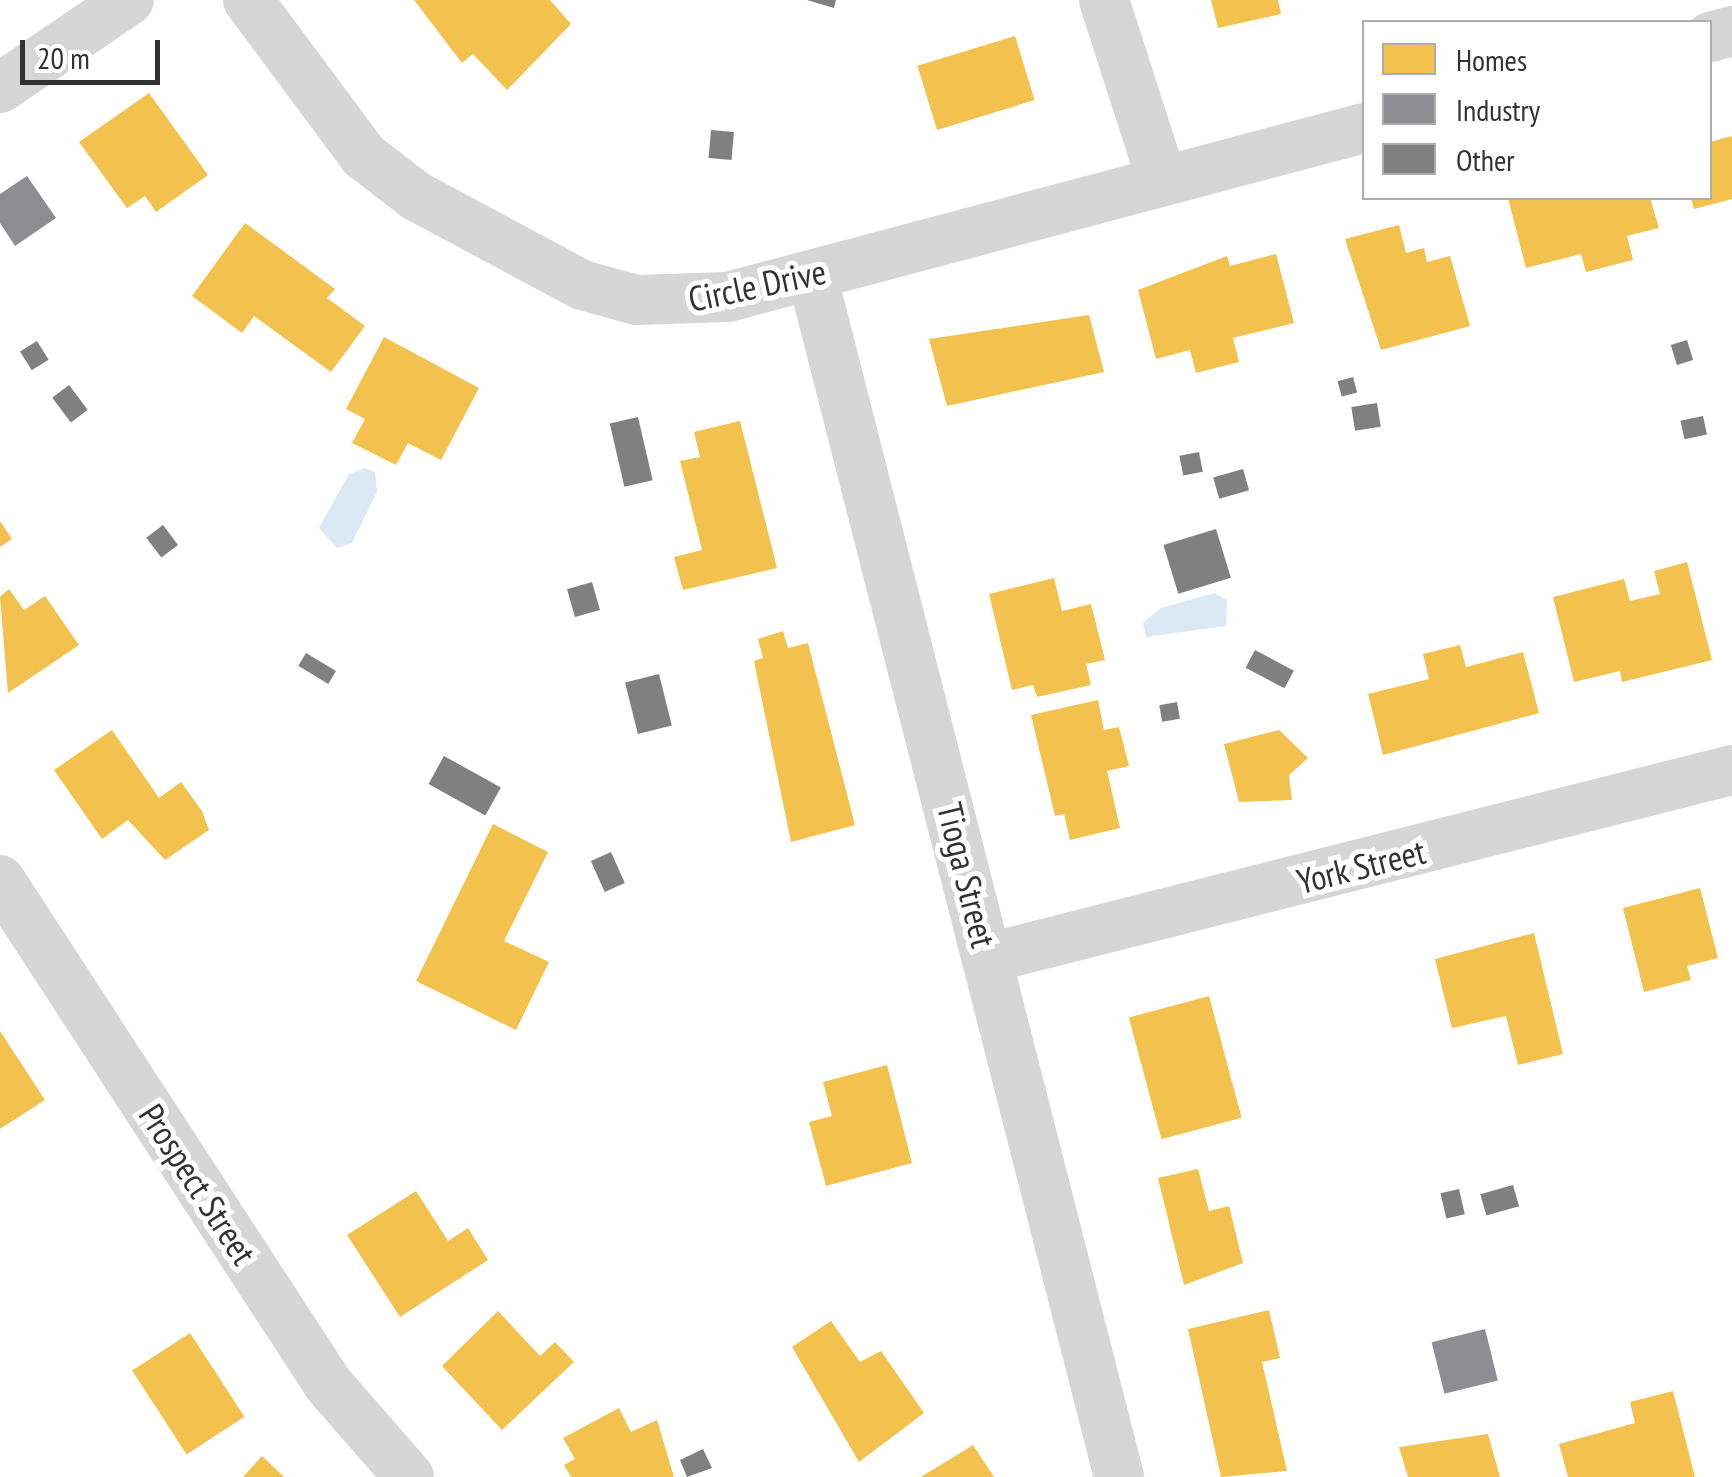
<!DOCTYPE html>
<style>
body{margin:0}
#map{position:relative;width:1732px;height:1477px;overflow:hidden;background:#fff;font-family:"PT Sans Narrow",sans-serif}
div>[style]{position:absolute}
.water>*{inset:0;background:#dce8f3}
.homes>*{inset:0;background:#f2c14e;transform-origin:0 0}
.industry>*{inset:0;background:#8d8d92;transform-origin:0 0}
.building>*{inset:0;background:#808080;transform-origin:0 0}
.street>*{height:50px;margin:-25px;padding:0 25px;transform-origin:25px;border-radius:25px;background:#d6d6d6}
span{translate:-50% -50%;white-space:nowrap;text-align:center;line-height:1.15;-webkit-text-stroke:10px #fff;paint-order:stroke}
.street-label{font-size:35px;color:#323232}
.legend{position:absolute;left:1362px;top:20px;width:350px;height:180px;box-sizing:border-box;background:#fff;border:2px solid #adadad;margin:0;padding:12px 18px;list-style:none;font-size:30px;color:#323232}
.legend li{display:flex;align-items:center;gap:20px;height:50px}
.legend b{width:50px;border:2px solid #adadad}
.scale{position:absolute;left:20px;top:40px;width:140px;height:45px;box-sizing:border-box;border:5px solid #323232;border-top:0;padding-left:12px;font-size:30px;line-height:35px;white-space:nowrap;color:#323232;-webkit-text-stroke:8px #fff;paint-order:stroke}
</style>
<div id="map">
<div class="water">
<i style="clip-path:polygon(365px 468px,375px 472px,377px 492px,352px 543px,337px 548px,319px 528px,349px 474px)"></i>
<i style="clip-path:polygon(1214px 593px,1227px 600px,1226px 626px,1146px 637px,1143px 623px,1161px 608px)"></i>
</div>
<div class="homes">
<i style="clip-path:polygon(414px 0,550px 0,571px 24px,507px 90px,473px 54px,462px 63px)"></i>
<i style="clip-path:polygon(1211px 0,1278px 0,1281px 14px,1218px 28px)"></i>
<i style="left:1015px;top:36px;width:67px;height:102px;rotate:73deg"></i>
<i style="clip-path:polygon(149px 93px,208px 175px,156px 212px,145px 196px,127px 208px,79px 142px)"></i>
<i style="clip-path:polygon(1732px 136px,1732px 199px,1694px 209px,1691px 198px,1710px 198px,1710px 142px)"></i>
<i style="clip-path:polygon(1508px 198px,1650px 198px,1659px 228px,1627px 236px,1633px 260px,1586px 272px,1581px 254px,1526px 268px)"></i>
<i style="clip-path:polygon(245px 223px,335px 289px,327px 298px,365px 326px,331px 372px,254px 316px,242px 333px,192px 296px)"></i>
<i style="clip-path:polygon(1399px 225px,1406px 253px,1424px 248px,1427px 262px,1450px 256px,1470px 326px,1381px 350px,1345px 239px)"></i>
<i style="clip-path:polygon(1276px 254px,1294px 323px,1233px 338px,1239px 362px,1196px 373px,1190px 350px,1156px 359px,1138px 290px,1227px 256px,1230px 266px)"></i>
<i style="clip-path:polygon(1089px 315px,1104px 372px,947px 406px,929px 339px)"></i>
<i style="clip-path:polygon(384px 337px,479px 388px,441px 460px,408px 443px,396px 465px,352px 443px,365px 419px,346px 409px)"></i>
<i style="clip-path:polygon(740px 421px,777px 568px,683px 590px,674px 557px,702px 550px,680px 461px,700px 457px,694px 432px)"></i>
<i style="clip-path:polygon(0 521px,12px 539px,0 547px)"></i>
<i style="clip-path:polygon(1687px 562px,1712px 660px,1622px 682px,1620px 671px,1574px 682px,1553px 597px,1624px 579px,1630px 601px,1660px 594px,1654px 571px)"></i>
<i style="clip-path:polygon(1054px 578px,1062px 611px,1091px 604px,1105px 660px,1086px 664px,1091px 685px,1037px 697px,1033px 685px,1012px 690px,989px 594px)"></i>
<i style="clip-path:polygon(9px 589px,24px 610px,45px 596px,79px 645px,8px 693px,0 597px)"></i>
<i style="clip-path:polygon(783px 631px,788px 648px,808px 643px,855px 825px,791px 842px,754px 661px,763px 658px,758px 639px)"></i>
<i style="clip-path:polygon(1460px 645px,1466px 667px,1523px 652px,1539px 713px,1383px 755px,1368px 694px,1429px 679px,1423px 654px)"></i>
<i style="clip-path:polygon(1098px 700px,1104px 730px,1119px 727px,1129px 766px,1107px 771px,1120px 828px,1070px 840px,1064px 814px,1055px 816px,1031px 715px)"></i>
<i style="clip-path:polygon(112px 730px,159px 798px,181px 782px,202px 811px,209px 830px,165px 860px,128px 820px,102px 839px,54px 770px)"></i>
<i style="clip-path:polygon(1279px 730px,1308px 758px,1289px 775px,1292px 800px,1239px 802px,1224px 744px)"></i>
<i style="clip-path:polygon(493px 824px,548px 852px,504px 941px,549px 962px,516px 1030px,416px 981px)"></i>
<i style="clip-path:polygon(1700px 888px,1718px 958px,1687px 966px,1691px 980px,1644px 992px,1623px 908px)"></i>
<i style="clip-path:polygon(1534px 933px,1563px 1054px,1518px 1065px,1506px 1016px,1452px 1028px,1435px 959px)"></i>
<i style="left:1209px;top:996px;width:126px;height:83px;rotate:75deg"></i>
<i style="clip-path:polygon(0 1031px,45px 1100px,0 1129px)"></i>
<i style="clip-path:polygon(887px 1065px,912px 1163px,826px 1186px,809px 1122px,832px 1116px,823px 1082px)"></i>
<i style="clip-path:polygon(1198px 1169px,1209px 1211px,1229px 1206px,1243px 1263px,1184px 1285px,1158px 1178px)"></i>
<i style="clip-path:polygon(416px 1191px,448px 1241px,468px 1228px,488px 1260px,400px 1317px,347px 1235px)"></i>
<i style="clip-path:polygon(1269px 1310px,1280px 1358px,1262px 1362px,1287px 1471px,1221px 1477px,1188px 1329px)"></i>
<i style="clip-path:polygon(498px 1311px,540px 1356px,555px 1342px,574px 1362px,502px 1430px,442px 1366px)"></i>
<i style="clip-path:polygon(831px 1321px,860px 1362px,881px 1351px,924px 1413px,859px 1462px,792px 1347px)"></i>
<i style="left:190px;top:1333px;width:100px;height:69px;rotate:57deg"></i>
<i style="clip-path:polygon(1673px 1391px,1695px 1477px,1568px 1477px,1559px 1444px,1635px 1423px,1630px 1402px)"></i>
<i style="clip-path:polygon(619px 1408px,631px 1432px,657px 1420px,674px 1477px,571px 1477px,564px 1465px,575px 1459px,563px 1438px)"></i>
<i style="clip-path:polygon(1488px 1434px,1500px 1477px,1408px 1477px,1399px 1447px)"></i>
<i style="clip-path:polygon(973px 1445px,994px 1477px,921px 1477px)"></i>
<i style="clip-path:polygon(262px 1456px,284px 1477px,243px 1477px)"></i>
</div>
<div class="industry">
<i style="clip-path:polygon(27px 176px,56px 218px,15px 246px,0 223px,0 194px)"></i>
<i style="left:1485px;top:1329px;width:53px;height:55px;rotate:76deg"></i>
</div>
<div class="building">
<i style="clip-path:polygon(807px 0,836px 0,834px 8px)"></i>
<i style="left:711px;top:130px;width:23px;height:28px;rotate:5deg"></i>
<i style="left:1687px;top:340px;width:21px;height:17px;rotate:73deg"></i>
<i style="left:37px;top:341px;width:22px;height:20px;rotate:58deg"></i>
<i style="left:1353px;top:377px;width:16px;height:16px;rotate:75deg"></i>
<i style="left:69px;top:385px;width:31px;height:21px;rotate:53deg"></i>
<i style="left:1377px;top:403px;width:24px;height:26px;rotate:81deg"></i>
<i style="left:1703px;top:416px;width:19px;height:23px;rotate:78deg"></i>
<i style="left:638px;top:417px;width:65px;height:29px;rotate:77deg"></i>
<i style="left:1199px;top:452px;width:20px;height:20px;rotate:79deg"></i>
<i style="left:1243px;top:469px;width:22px;height:31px;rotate:74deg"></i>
<i style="left:163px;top:525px;width:25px;height:21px;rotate:53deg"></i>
<i style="left:1216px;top:529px;width:51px;height:55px;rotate:73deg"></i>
<i style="left:592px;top:582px;width:29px;height:26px;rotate:74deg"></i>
<i style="left:1255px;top:650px;width:44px;height:20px;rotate:28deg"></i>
<i style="left:306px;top:653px;width:35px;height:15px;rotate:31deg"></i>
<i style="left:659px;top:674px;width:53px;height:35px;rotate:76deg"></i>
<i style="left:1177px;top:702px;width:17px;height:18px;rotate:80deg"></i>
<i style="left:444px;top:756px;width:65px;height:32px;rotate:29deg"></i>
<i style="left:611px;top:852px;width:34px;height:22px;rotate:66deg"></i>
<i style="left:1513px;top:1185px;width:22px;height:34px;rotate:74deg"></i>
<i style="left:1459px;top:1189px;width:26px;height:19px;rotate:77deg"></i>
<i style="clip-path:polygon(703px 1449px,712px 1468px,687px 1477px,680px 1460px)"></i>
</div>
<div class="street">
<i style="left:248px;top:0;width:194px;rotate:53.4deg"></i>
<i style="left:364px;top:156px;width:66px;rotate:37.6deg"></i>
<i style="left:416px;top:196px;width:188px;rotate:28.2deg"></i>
<i style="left:582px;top:285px;width:57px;rotate:15.3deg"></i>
<i style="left:637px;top:300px;width:91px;rotate:-1.9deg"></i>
<i style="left:728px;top:297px;width:658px;rotate:-14.88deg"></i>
<i style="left:1104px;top:0;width:190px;rotate:72.2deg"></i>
<i style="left:1710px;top:37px;width:23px;rotate:-15deg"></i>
<i style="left:0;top:88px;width:156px;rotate:-34.3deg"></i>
<i style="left:812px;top:275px;width:1241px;rotate:75.67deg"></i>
<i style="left:0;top:880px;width:601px;rotate:56.94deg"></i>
<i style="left:328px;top:1384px;width:123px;rotate:48.9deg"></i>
<i style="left:988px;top:958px;width:767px;rotate:-14.18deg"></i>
</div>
<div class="street-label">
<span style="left:757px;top:285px;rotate:-12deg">Circle Drive</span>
<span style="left:1361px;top:866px;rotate:-14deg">York Street</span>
<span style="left:967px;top:875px;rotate:76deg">Tioga Street</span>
<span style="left:198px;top:1184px;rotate:57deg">Prospect Street</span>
</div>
<ul class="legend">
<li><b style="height:28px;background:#f2c14e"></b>Homes</li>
<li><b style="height:28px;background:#8d8d92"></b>Industry</li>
<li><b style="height:28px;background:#808080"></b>Other</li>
</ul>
<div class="scale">20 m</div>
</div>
